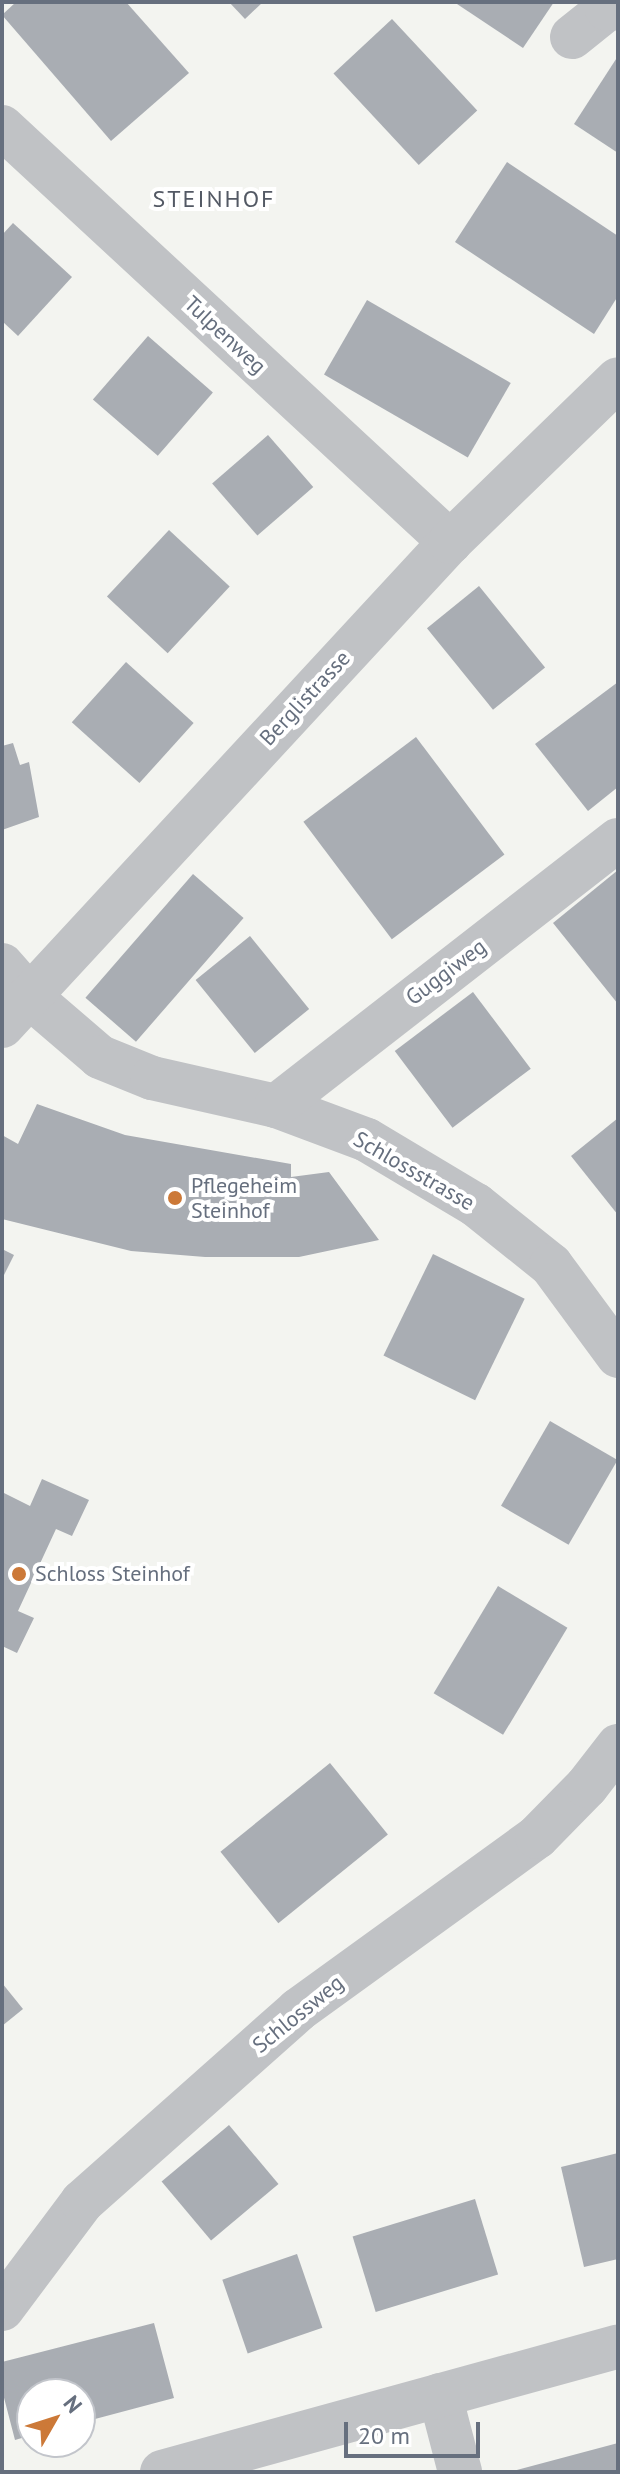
<!DOCTYPE html>
<style>
body{margin:0}
#map{position:relative;width:620px;height:2474px;overflow:hidden;background:#f3f4f0;font-family:"PT Sans",sans-serif}
div>[style]{position:absolute}
.building>*{inset:0;background:#a9adb3;transform-origin:0 0}
.minor>*{height:44px;margin:-22px;padding:0 22px;transform-origin:22px;border-radius:22px;background:#c0c2c5}
.dots>*{width:22px;height:22px;translate:-50% -50%;box-sizing:border-box;border:4px solid #fff;border-radius:50%}
span{translate:-50% -50%;white-space:nowrap;text-align:center;line-height:1.15;-webkit-text-stroke:8px #fff;paint-order:stroke}
.street-label{font-size:22px;color:#666f7e}
.poi-label{font-size:22px;color:#666f7e}
.left{translate:0 -50%;text-align:left}
.neighbourhood-label{font-size:24px;color:#535964;letter-spacing:2px}
.frame{position:absolute;inset:0;border:4px solid #666f7e;pointer-events:none}
.north{position:absolute;left:16px;top:2378px;width:80px;height:80px;box-sizing:border-box;background:#fff;border:2px solid #c2c5cb;border-radius:50%;rotate:51deg;font-size:22px;font-weight:700;line-height:32px;text-align:center;color:#666f7e}
.north::after{content:'';display:block;margin:auto;width:28px;height:36px;background:#cc7938;clip-path:polygon(50% 0,100% 100%,50% 72%,0 100%)}
.scale{position:absolute;left:344px;top:2422px;width:136px;height:36px;box-sizing:border-box;border:4px solid #666f7e;border-top:0;padding-left:10px;font-size:24px;line-height:28px;white-space:nowrap;color:#666f7e;-webkit-text-stroke:6px #fff;paint-order:stroke}
</style>
<div id="map">
<div class="building">
<i style="clip-path:polygon(16px 2px,126px 2px,189px 73px,111px 141px,2px 15px)"></i>
<i style="clip-path:polygon(229px 2px,263px 2px,245px 19px)"></i>
<i style="clip-path:polygon(454px 2px,554px 2px,523px 48px)"></i>
<i style="left:392px;top:19px;width:125px;height:80px;rotate:47deg"></i>
<i style="clip-path:polygon(618px 56px,618px 153px,574px 124px)"></i>
<i style="clip-path:polygon(507px 162px,618px 236px,618px 296px,594px 334px,455px 242px)"></i>
<i style="clip-path:polygon(13px 223px,72px 277px,18px 336px,2px 321px,2px 235px)"></i>
<i style="left:367px;top:300px;width:166px;height:86px;rotate:30deg"></i>
<i style="left:148px;top:336px;width:86px;height:84px;rotate:41deg"></i>
<i style="left:268px;top:435px;width:69px;height:74px;rotate:49deg"></i>
<i style="left:169px;top:530px;width:83px;height:91px;rotate:43deg"></i>
<i style="left:479px;top:586px;width:105px;height:67px;rotate:51deg"></i>
<i style="left:126px;top:662px;width:91px;height:81px;rotate:42deg"></i>
<i style="clip-path:polygon(618px 682px,618px 787px,588px 811px,535px 744px)"></i>
<i style="left:416px;top:737px;width:147px;height:141px;rotate:53deg"></i>
<i style="clip-path:polygon(13px 743px,20px 765px,29px 762px,39px 817px,2px 830px,2px 746px)"></i>
<i style="clip-path:polygon(618px 870px,618px 1004px,553px 923px)"></i>
<i style="left:193px;top:874px;width:67px;height:164px;rotate:41deg"></i>
<i style="left:250px;top:936px;width:94px;height:70px;rotate:51deg"></i>
<i style="left:473px;top:992px;width:96px;height:98px;rotate:53deg"></i>
<i style="clip-path:polygon(37px 1104px,125px 1135px,291px 1164px,291px 1177px,329px 1172px,379px 1240px,299px 1257px,205px 1257px,131px 1251px,2px 1219px,2px 1135px,18px 1144px)"></i>
<i style="clip-path:polygon(618px 1118px,618px 1215px,571px 1156px)"></i>
<i style="clip-path:polygon(2px 1249px,14px 1255px,2px 1279px)"></i>
<i style="left:433px;top:1254px;width:102px;height:113px;rotate:26deg"></i>
<i style="left:550px;top:1421px;width:78px;height:98px;rotate:30deg"></i>
<i style="clip-path:polygon(42px 1479px,89px 1500px,72px 1536px,56px 1529px,18px 1611px,34px 1618px,17px 1653px,2px 1646px,2px 1492px,30px 1506px)"></i>
<i style="left:498px;top:1586px;width:81px;height:125px;rotate:31deg"></i>
<i style="left:330px;top:1763px;width:92px;height:141px;rotate:51deg"></i>
<i style="clip-path:polygon(2px 1983px,23px 2009px,2px 2026px)"></i>
<i style="left:229px;top:2125px;width:77px;height:88px;rotate:50deg"></i>
<i style="clip-path:polygon(618px 2153px,618px 2259px,584px 2267px,561px 2167px)"></i>
<i style="left:475px;top:2199px;width:79px;height:128px;rotate:73deg"></i>
<i style="left:297px;top:2254px;width:78px;height:79px;rotate:71deg"></i>
<i style="clip-path:polygon(154px 2323px,174px 2398px,80px 2423px,80px 2394px,32px 2394px,32px 2435px,15px 2440px,2px 2390px,2px 2362px)"></i>
<i style="clip-path:polygon(618px 2443px,618px 2472px,513px 2472px,513px 2471px)"></i>
</div>
<div class="minor">
<i style="left:572px;top:37px;width:45px;rotate:-38.7deg"></i>
<i style="left:607px;top:9px;width:11px;rotate:-5deg"></i>
<i style="left:2px;top:127px;width:611px;rotate:42.81deg"></i>
<i style="left:2px;top:965px;width:43px;rotate:48.8deg"></i>
<i style="left:30px;top:997px;width:92px;rotate:40.6deg"></i>
<i style="left:100px;top:1057px;width:56px;rotate:22deg"></i>
<i style="left:152px;top:1078px;width:127px;rotate:12.7deg"></i>
<i style="left:276px;top:1106px;width:97px;rotate:20.5deg"></i>
<i style="left:367px;top:1140px;width:127px;rotate:30.8deg"></i>
<i style="left:476px;top:1205px;width:96px;rotate:38.7deg"></i>
<i style="left:551px;top:1265px;width:113px;rotate:53.6deg"></i>
<i style="left:2px;top:1026px;width:660px;rotate:-47.21deg"></i>
<i style="left:450px;top:542px;width:234px;rotate:-44.1deg"></i>
<i style="left:276px;top:1106px;width:433px;rotate:-37.9deg"></i>
<i style="left:2px;top:2309px;width:134px;rotate:-53.2deg"></i>
<i style="left:82px;top:2202px;width:289px;rotate:-41.6deg"></i>
<i style="left:298px;top:2010px;width:295px;rotate:-35.9deg"></i>
<i style="left:537px;top:1837px;width:71px;rotate:-45.6deg"></i>
<i style="left:587px;top:1786px;width:51px;rotate:-52.2deg"></i>
<i style="left:440px;top:2395px;width:80px;rotate:75.4deg"></i>
<i style="left:162px;top:2472px;width:473px;rotate:-15.4deg"></i>
</div>
<div class="dots">
<i style="left:175px;top:1198px;background:#cc7938"></i>
<i style="left:19px;top:1574px;background:#cc7938"></i>
</div>
<div class="street-label">
<span style="left:225px;top:335px;rotate:43deg">Tulpenweg</span>
<span style="left:305px;top:698px;rotate:-47deg">Berglistrasse</span>
<span style="left:446px;top:972px;rotate:-37deg">Guggiweg</span>
<span style="left:414px;top:1171px;rotate:30deg">Schlossstrasse</span>
<span style="left:298px;top:2014px;rotate:-39deg">Schlossweg</span>
</div>
<div class="poi-label">
<span class="left" style="left:191px;top:1198px">Pflegeheim<br>Steinhof</span>
<span class="left" style="left:35px;top:1574px">Schloss Steinhof</span>
</div>
<div class="neighbourhood-label">
<span style="left:214px;top:199px">STEINHOF</span>
</div>
<div class="frame"></div>
<div class="north">N</div>
<div class="scale">20 m</div>
</div>
